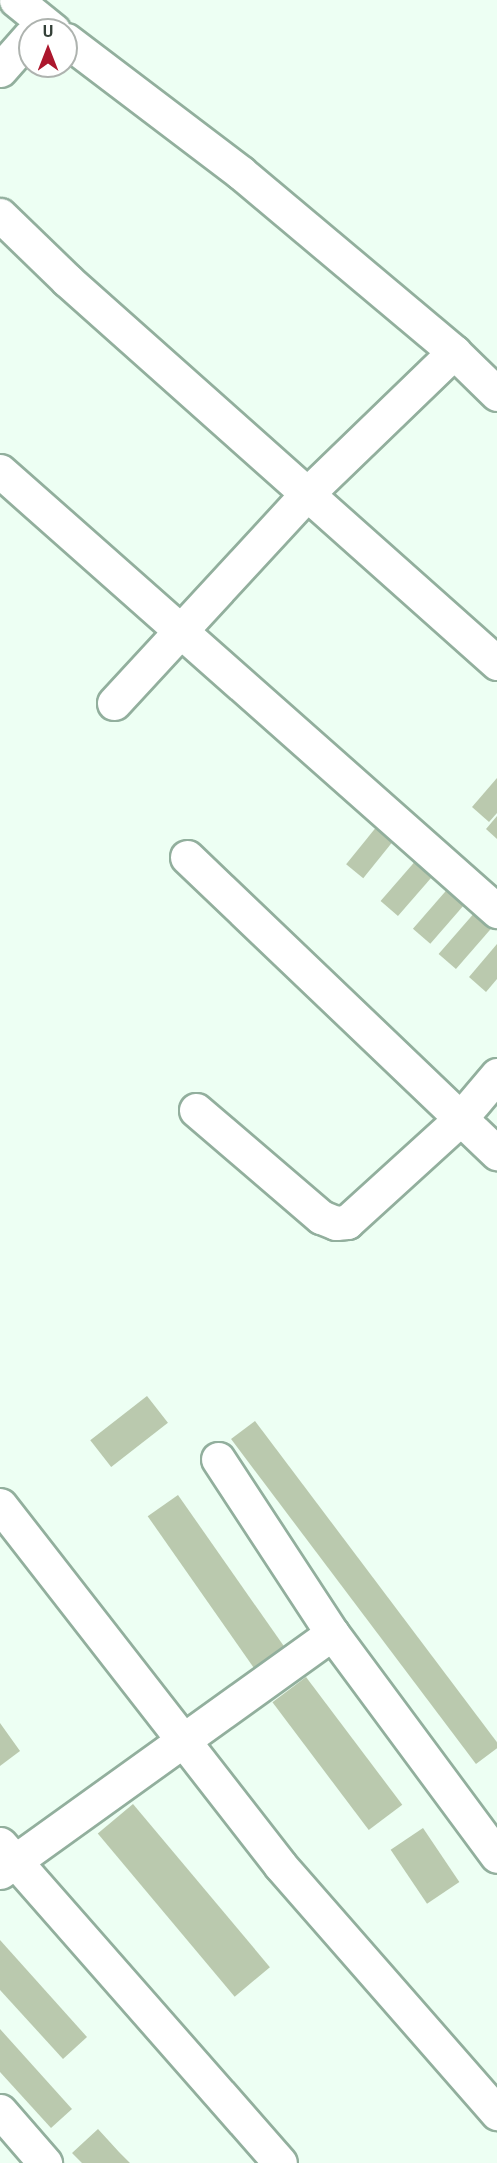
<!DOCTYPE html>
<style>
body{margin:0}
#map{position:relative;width:497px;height:2163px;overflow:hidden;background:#edfff3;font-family:Roboto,sans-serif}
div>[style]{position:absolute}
.building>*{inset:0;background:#bac9ae;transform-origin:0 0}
.roads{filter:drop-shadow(2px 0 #92af9d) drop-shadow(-2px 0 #92af9d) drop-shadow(0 2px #92af9d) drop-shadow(0 -2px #92af9d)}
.minor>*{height:33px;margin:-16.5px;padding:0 16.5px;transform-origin:16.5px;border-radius:16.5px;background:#fff}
span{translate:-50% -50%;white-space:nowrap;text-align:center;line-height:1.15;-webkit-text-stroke:4.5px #fff;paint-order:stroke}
.north{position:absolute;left:18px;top:18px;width:60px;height:60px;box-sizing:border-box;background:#fff;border:2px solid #aeb3af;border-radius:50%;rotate:0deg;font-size:16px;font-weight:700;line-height:24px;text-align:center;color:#344038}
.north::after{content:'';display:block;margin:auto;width:21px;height:27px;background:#ac172d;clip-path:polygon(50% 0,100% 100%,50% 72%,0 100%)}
</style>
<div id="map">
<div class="building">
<i style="clip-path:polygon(497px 778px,497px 813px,489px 822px,472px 807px)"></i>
<i style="clip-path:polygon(497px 816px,497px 839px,486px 829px)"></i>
<i style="left:382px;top:820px;width:22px;height:57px;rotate:39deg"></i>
<i style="left:418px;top:858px;width:23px;height:57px;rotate:41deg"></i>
<i style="left:451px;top:885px;width:23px;height:58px;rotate:41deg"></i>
<i style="left:476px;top:911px;width:23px;height:57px;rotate:41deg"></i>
<i style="clip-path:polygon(497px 944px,497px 979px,486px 992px,469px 977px)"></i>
<i style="left:147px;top:1396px;width:34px;height:72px;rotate:52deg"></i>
<i style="left:255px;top:1421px;width:407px;height:30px;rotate:53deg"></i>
<i style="left:178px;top:1495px;width:193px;height:37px;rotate:55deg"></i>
<i style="left:306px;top:1677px;width:160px;height:42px;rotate:53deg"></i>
<i style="clip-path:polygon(0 1723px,20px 1751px,0 1766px)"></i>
<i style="left:133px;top:1804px;width:213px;height:46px;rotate:50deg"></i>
<i style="left:423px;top:1828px;width:65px;height:39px;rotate:56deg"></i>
<i style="clip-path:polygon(0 1940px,87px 2037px,63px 2059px,0 1990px)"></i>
<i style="clip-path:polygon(0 2029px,72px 2109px,51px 2128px,0 2072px)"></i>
<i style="clip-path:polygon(98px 2129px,119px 2152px,130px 2163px,82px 2163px,72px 2153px)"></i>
</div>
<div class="roads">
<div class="minor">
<i style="left:16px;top:0;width:48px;rotate:39deg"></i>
<i style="left:66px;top:40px;width:220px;rotate:37.2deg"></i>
<i style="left:241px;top:173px;width:278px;rotate:40deg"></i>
<i style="left:0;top:70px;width:45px;rotate:-48.6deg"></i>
<i style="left:0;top:215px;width:93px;rotate:44.1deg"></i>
<i style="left:67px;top:280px;width:576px;rotate:41.69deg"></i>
<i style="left:0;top:471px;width:664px;rotate:41.52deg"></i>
<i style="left:114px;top:703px;width:286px;rotate:-47.3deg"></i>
<i style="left:308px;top:493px;width:203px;rotate:-44deg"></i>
<i style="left:454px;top:352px;width:60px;rotate:44.3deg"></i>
<i style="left:187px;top:857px;width:429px;rotate:43.7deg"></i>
<i style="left:196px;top:1110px;width:165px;rotate:40.6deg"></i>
<i style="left:321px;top:1217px;width:16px;rotate:22deg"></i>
<i style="left:336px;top:1223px;width:11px;rotate:-5deg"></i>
<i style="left:347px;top:1222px;width:151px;rotate:-42.3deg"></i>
<i style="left:459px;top:1120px;width:59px;rotate:-49.8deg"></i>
<i style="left:218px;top:1459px;width:208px;rotate:56.8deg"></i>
<i style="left:332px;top:1633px;width:277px;rotate:53.5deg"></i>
<i style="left:0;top:1505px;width:456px;rotate:52.1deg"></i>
<i style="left:280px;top:1865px;width:330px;rotate:48.8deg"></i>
<i style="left:0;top:1844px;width:424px;rotate:48.7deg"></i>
<i style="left:0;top:1872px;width:409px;rotate:-35.7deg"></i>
<i style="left:0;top:2111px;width:69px;rotate:49.1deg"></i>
</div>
</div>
<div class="north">U</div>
</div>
